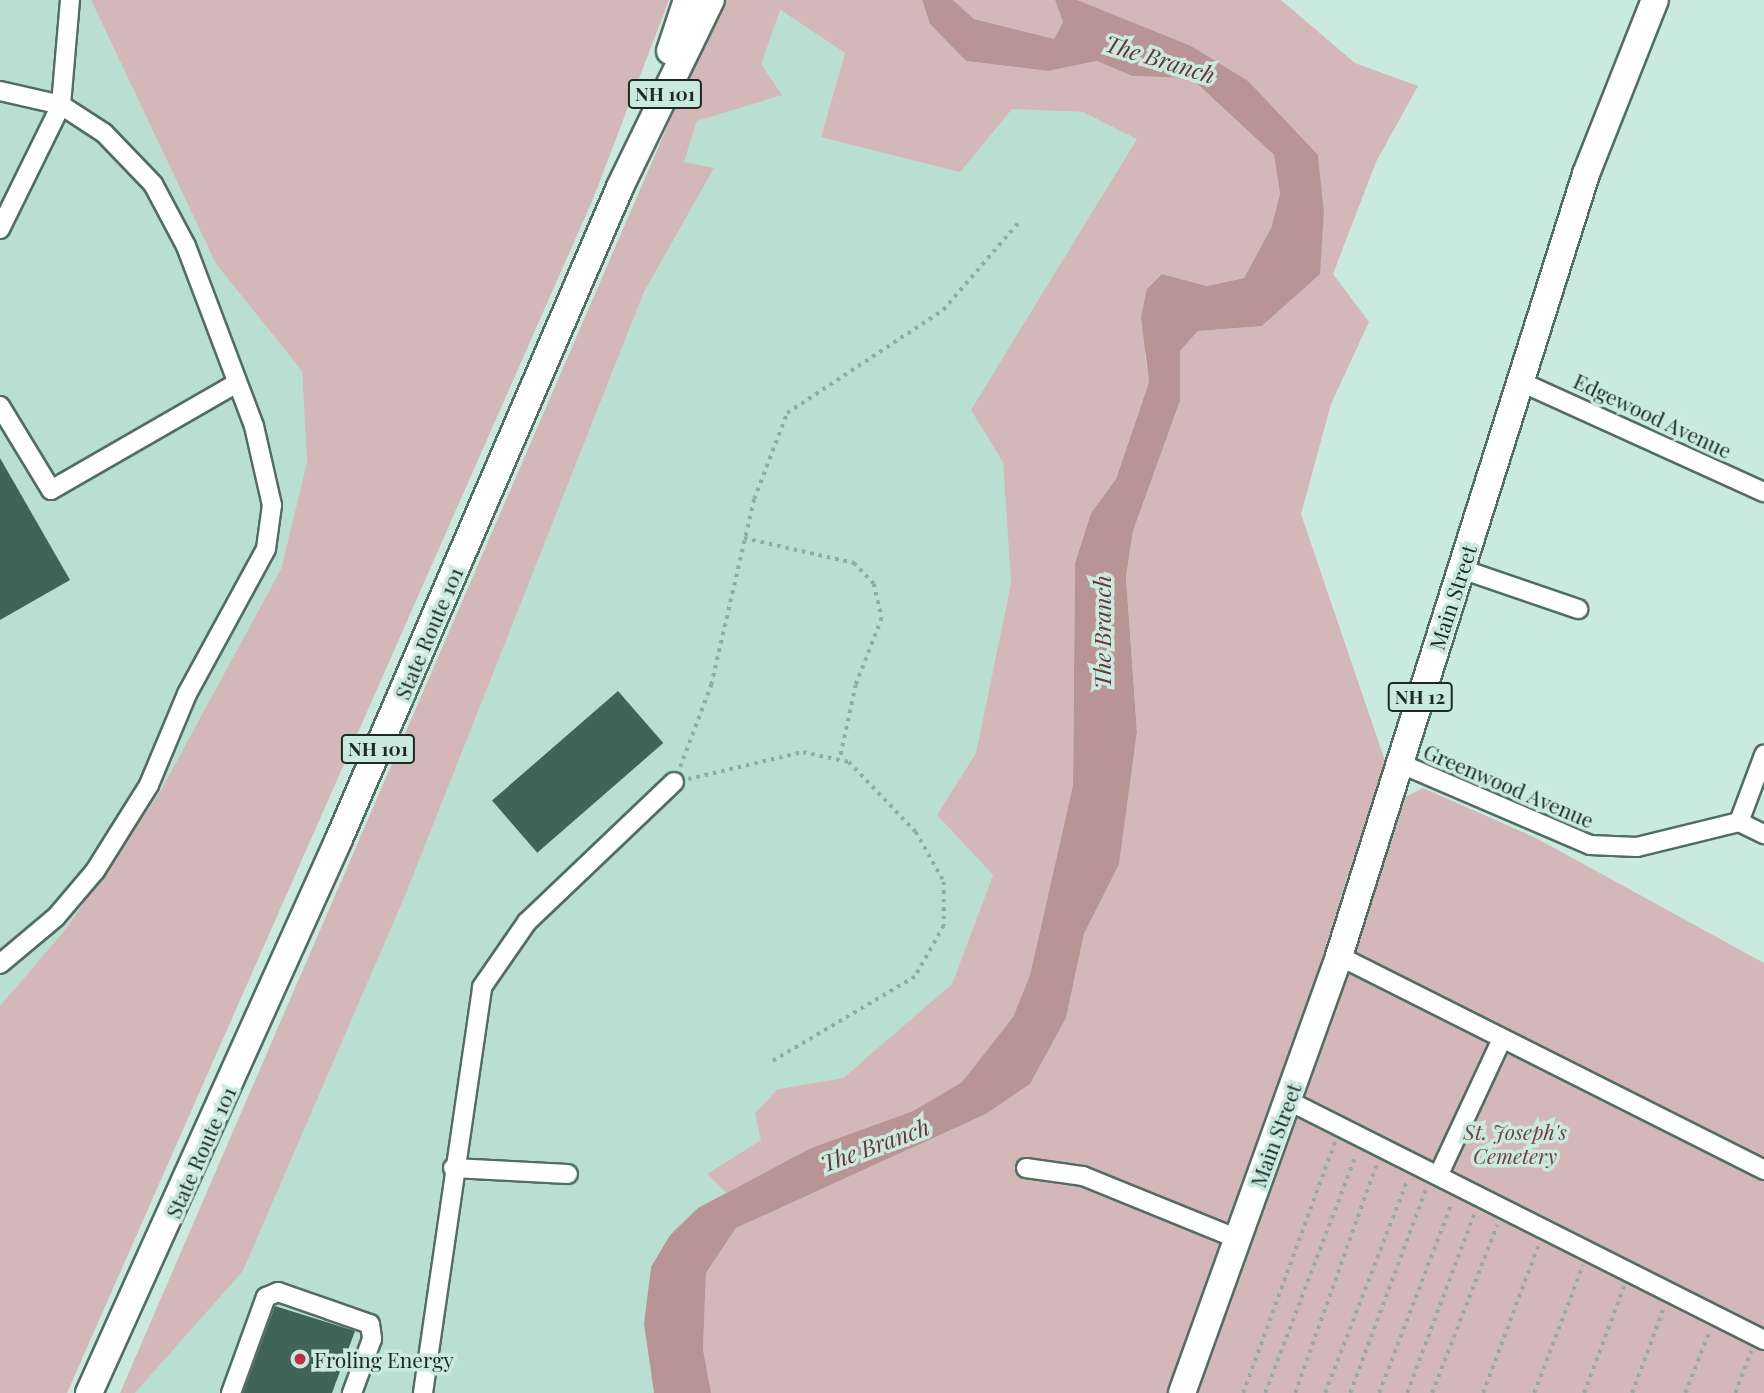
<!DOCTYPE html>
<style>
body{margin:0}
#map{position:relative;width:1764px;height:1393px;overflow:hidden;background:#cbeadf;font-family:"Playfair Display",serif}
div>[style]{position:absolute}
.built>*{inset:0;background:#b8dfd1}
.green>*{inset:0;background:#d4b8b9}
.water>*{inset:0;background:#b99495}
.building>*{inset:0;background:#416459;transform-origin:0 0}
.path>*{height:3.5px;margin-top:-1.75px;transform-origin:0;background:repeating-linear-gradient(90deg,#93aca3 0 3.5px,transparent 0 8.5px)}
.roads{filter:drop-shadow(2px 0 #516d64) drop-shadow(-2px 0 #516d64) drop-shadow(0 2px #516d64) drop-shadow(0 -2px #516d64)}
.minor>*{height:18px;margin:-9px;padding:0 9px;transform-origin:9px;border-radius:9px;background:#fff}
.highway>*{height:26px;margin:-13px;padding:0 13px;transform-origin:13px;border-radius:13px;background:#fff}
.dots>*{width:19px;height:19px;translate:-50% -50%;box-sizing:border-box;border:4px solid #cbeadf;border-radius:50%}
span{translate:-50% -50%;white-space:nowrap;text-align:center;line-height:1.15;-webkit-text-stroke:7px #cbeadf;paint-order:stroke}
.shield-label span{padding:2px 5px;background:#cbeadf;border:2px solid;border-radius:5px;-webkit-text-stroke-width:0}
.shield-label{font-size:19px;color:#1d2925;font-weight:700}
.street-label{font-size:21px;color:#1d2925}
.park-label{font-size:21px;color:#753f43;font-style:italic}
.poi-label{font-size:21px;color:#1d2925}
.left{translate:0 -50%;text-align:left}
.water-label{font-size:23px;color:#693439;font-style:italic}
</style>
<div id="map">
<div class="built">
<i style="clip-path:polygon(0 0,91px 0,216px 264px,302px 371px,307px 462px,281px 569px,161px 790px,65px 930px,0 1006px)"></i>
<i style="clip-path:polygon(779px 10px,845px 53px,821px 136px,1012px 109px,1083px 112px,1138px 138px,972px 410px,1003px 462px,1011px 583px,976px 753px,937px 815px,993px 875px,952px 984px,843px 1078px,778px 1089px,761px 1140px,707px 1174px,726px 1193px,670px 1234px,651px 1267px,644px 1324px,654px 1393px,135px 1393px,243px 1271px,405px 896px,644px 292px,713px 169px,684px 162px,697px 121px,760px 64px)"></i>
</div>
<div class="green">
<i style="clip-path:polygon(91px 0,669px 0,593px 199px,67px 1393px,0 1393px,0 1006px,65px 930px,161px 790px,281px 569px,307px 462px,302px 371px,216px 264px)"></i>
<i style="clip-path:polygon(722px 0,922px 0,930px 24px,966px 61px,1048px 71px,1097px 61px,1132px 76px,1191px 78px,1274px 155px,1280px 194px,1271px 228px,1244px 278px,1207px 286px,1162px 274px,1145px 355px,1149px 382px,1116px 479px,1091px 513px,1075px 563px,1073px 785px,1030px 975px,1013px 1017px,962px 1082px,913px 1111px,811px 1148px,726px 1193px,707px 1174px,761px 1140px,755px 1113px,778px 1089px,843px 1078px,952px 984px,993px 875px,937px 815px,976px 753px,1011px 583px,1003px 462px,971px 410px,1137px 139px,1083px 112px,1012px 109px,960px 172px,821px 137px,845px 53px,780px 10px,761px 64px,782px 95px,697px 121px,684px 162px,714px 168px,644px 292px,405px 896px,243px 1271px,135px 1393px,120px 1393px)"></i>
<i style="clip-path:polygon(953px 0,1055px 0,1063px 22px,1054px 40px,974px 19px)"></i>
<i style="clip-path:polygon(1077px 0,1281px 0,1355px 63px,1418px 86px,1376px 162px,1333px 274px,1369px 322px,1331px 404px,1301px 514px,1385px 761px,1326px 945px,1351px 954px,1403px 798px,1423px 788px,1536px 838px,1764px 963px,1764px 1393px,711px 1393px,703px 1349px,706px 1273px,736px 1228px,986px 1114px,1030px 1084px,1066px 1018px,1084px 934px,1119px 863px,1137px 732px,1126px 577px,1133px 531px,1180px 401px,1180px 351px,1198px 331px,1262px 326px,1319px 274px,1324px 211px,1318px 155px)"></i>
</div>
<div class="water">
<i style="clip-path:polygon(922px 0,953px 0,974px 19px,1054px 39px,1063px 22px,1055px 0,1077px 0,1191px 46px,1248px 81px,1318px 155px,1324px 211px,1320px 274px,1262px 326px,1198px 331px,1180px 351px,1180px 401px,1133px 531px,1126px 577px,1137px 732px,1119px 864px,1084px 934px,1066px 1018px,1030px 1084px,986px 1114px,736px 1228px,706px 1273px,703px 1349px,711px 1393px,654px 1393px,644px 1324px,651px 1267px,670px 1235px,698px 1208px,811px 1148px,913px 1111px,962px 1082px,1013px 1017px,1030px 975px,1073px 785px,1075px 563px,1091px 513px,1116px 479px,1149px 382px,1141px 317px,1147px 289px,1162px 274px,1207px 286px,1244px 278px,1271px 228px,1280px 194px,1274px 155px,1191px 78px,1132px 76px,1097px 61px,1048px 71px,966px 61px,930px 24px)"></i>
</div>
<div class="building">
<i style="clip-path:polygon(0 458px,70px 580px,0 620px)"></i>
<i style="left:618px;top:691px;width:69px;height:167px;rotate:49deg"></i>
<i style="clip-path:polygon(275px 1306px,355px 1331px,332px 1393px,243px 1393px)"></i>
</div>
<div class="path">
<i style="left:744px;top:538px;width:113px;rotate:12.8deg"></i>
<i style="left:854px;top:563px;width:29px;rotate:46deg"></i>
<i style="left:874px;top:584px;width:35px;rotate:77deg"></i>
<i style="left:882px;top:618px;width:72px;rotate:111.2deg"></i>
<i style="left:856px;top:685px;width:76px;rotate:102.2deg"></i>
<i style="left:680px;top:767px;width:88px;rotate:-69.3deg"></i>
<i style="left:711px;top:685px;width:191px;rotate:-77deg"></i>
<i style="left:754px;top:499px;width:92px;rotate:-69deg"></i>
<i style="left:787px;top:413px;width:187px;rotate:-33.4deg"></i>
<i style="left:943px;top:310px;width:115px;rotate:-49.2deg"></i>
<i style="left:688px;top:779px;width:118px;rotate:-13.2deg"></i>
<i style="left:803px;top:752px;width:47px;rotate:12.3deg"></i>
<i style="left:849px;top:762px;width:97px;rotate:46.3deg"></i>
<i style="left:916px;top:832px;width:57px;rotate:60.8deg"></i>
<i style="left:944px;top:882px;width:44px;rotate:90deg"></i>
<i style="left:944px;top:926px;width:59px;rotate:119.6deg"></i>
<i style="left:915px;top:977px;width:169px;rotate:149.3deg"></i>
<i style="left:1243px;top:1393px;width:268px;rotate:-69.9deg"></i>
<i style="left:1265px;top:1393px;width:255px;rotate:-69.1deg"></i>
<i style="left:1295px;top:1393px;width:242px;rotate:-70.4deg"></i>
<i style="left:1325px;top:1393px;width:228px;rotate:-68.9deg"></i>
<i style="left:1350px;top:1393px;width:218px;rotate:-69.6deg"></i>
<i style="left:1379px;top:1393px;width:204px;rotate:-69.1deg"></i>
<i style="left:1407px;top:1393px;width:191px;rotate:-69.5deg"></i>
<i style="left:1432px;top:1393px;width:180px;rotate:-68.8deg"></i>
<i style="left:1483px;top:1393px;width:157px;rotate:-69.5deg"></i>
<i style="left:1534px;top:1393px;width:137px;rotate:-69.1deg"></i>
<i style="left:1584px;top:1393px;width:114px;rotate:-69.5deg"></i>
<i style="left:1632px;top:1393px;width:92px;rotate:-69.6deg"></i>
<i style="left:1685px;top:1393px;width:68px;rotate:-68.4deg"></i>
<i style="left:1735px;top:1393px;width:45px;rotate:-69.1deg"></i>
</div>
<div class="roads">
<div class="minor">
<i style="left:0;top:91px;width:63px;rotate:12.9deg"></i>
<i style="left:61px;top:105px;width:51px;rotate:33.1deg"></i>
<i style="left:104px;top:133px;width:71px;rotate:46.1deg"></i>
<i style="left:153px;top:184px;width:70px;rotate:62deg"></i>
<i style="left:186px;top:246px;width:192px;rotate:69.3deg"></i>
<i style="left:254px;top:426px;width:81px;rotate:77.2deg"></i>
<i style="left:272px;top:505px;width:44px;rotate:97.8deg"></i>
<i style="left:266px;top:549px;width:165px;rotate:118.6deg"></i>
<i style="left:187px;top:694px;width:99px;rotate:112.7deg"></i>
<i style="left:149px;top:785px;width:102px;rotate:122.1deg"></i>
<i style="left:95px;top:871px;width:60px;rotate:130.3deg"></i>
<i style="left:56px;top:917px;width:73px;rotate:140deg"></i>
<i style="left:0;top:229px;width:138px;rotate:-63.8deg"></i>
<i style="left:61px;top:105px;width:105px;rotate:-85.1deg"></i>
<i style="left:1521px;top:382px;width:267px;rotate:24.4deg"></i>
<i style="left:0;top:406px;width:98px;rotate:58.7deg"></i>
<i style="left:51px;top:490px;width:212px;rotate:-29.9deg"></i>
<i style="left:1461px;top:569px;width:124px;rotate:18.9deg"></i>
<i style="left:1399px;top:763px;width:208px;rotate:23.2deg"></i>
<i style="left:1590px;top:845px;width:47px;rotate:2.4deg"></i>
<i style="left:1637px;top:847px;width:105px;rotate:-13.8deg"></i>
<i style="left:1739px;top:822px;width:28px;rotate:26deg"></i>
<i style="left:1739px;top:822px;width:72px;rotate:-69.5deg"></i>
<i style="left:1339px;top:956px;width:476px;rotate:26.7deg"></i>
<i style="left:1287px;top:1100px;width:534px;rotate:26.71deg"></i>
<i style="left:453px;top:1168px;width:115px;rotate:3deg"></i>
<i style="left:1026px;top:1168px;width:58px;rotate:8deg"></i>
<i style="left:1083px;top:1176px;width:167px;rotate:22.1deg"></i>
<i style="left:1439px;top:1174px;width:149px;rotate:-65deg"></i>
<i style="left:231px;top:1393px;width:102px;rotate:-70deg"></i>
<i style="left:266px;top:1297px;width:13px;rotate:-23deg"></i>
<i style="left:278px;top:1292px;width:97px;rotate:19.2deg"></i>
<i style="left:370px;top:1324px;width:15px;rotate:82deg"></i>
<i style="left:372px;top:1339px;width:58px;rotate:110.3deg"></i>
<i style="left:423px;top:1393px;width:410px;rotate:-81.7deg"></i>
<i style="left:482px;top:987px;width:79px;rotate:-55.3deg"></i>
<i style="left:527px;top:922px;width:203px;rotate:-43.6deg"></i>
</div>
<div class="highway">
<i style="left:670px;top:51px;width:54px;rotate:-71.6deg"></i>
<i style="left:89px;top:1393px;width:608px;rotate:-65.71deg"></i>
<i style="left:339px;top:839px;width:710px;rotate:-66.68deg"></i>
<i style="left:620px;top:187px;width:208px;rotate:-64.1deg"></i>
<i style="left:1182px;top:1393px;width:464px;rotate:-70.2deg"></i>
<i style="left:1339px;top:956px;width:820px;rotate:-72.47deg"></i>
<i style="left:1586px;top:174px;width:187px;rotate:-68.4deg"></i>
</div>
</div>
<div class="dots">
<i style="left:300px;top:1359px;background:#bf2e48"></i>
</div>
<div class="shield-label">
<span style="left:665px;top:94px">NH 101</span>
<span style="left:1420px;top:697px">NH 12</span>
<span style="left:378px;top:749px">NH 101</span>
</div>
<div class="street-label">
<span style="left:1653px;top:415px;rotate:25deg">Edgewood Avenue</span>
<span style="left:1452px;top:597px;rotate:-72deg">Main Street</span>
<span style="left:428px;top:633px;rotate:-67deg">State Route 101</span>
<span style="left:1509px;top:785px;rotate:23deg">Greenwood Avenue</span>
<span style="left:1275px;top:1135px;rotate:-70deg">Main Street</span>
<span style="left:200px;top:1152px;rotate:-66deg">State Route 101</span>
</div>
<div class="park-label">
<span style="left:1515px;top:1143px">St. Joseph's<br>Cemetery</span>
</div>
<div class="poi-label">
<span class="left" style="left:314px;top:1359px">Froling Energy</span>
</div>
<div class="water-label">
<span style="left:1160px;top:59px;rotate:17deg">The Branch</span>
<span style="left:1102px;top:632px;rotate:-90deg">The Branch</span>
<span style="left:875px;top:1145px;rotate:-20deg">The Branch</span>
</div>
</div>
